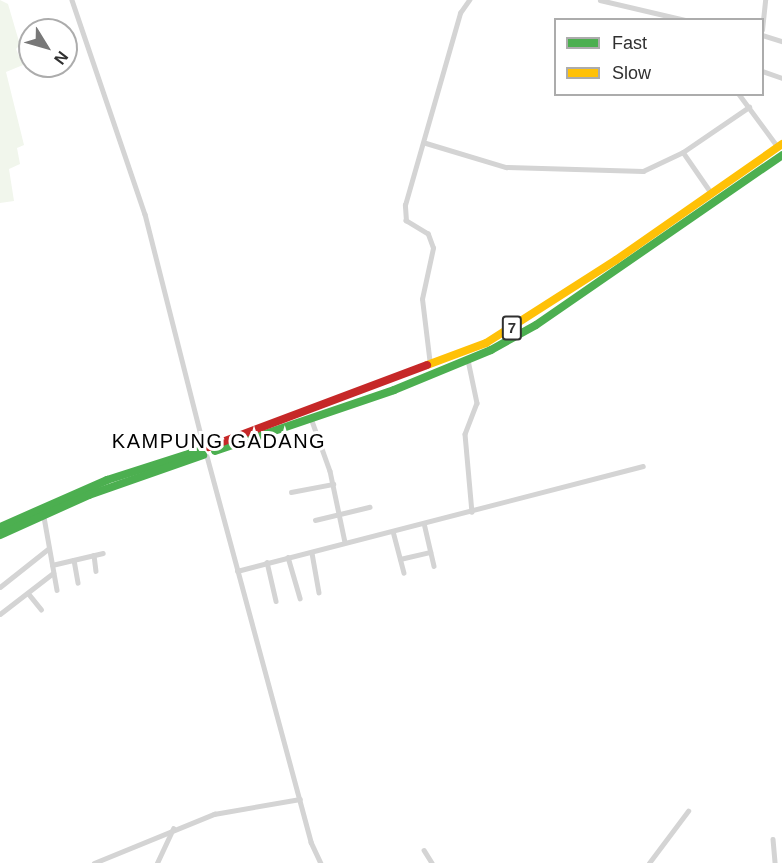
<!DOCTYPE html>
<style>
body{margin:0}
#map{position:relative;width:782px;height:863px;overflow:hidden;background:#fff;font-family:Arial,sans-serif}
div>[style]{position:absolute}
.green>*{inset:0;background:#f1f6ec}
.street>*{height:4.5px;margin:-2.25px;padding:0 2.25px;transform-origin:2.25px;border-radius:2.25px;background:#d4d4d4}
.fast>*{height:8px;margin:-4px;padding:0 4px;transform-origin:4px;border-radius:4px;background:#4caf50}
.slow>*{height:8px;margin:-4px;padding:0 4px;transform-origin:4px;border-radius:4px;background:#ffc107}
.jam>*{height:8px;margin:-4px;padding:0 4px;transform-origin:4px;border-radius:4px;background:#c62828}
span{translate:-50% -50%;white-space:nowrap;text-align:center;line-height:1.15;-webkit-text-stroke:6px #fff;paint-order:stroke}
.shield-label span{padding:2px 4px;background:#fff;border:2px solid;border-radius:4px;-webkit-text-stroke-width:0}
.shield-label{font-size:15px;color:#303030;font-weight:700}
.quarter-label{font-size:20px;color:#000;letter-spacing:1.5px}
.legend{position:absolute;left:554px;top:18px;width:210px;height:78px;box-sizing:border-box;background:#fff;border:2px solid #acacac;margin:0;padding:8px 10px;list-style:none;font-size:18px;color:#303030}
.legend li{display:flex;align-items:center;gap:12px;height:30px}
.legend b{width:30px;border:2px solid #acacac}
.north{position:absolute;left:18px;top:18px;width:60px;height:60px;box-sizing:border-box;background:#fff;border:2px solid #acacac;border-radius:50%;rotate:127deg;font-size:16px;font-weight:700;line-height:24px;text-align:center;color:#303030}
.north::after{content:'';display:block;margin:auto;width:21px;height:27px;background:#787878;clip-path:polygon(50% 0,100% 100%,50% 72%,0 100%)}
</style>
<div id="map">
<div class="green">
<i style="clip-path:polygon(0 0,8px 4px,20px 45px,16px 49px,23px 65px,6px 72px,24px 145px,17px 148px,20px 164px,9px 169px,14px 201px,0 203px)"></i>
</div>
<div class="street">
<i style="left:72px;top:0;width:226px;rotate:71.2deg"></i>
<i style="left:145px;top:214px;width:240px;rotate:75.8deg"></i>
<i style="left:600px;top:0;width:87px;rotate:13.2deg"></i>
<i style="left:762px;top:30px;width:30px;rotate:-84deg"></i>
<i style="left:762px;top:35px;width:21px;rotate:17deg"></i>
<i style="left:762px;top:71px;width:21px;rotate:19deg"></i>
<i style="left:739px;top:94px;width:66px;rotate:53.7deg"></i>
<i style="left:426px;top:143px;width:84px;rotate:16.7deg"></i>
<i style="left:506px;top:167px;width:137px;rotate:1.7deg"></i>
<i style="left:643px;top:171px;width:44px;rotate:-25.4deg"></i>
<i style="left:683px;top:152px;width:80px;rotate:-34.3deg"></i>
<i style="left:683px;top:152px;width:51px;rotate:55.4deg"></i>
<i style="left:468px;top:360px;width:44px;rotate:78.2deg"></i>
<i style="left:477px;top:403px;width:33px;rotate:111deg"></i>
<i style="left:465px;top:434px;width:78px;rotate:84.9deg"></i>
<i style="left:430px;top:365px;width:66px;rotate:-96.9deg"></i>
<i style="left:422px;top:299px;width:52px;rotate:-77.8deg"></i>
<i style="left:433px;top:248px;width:15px;rotate:-110deg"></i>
<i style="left:428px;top:234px;width:26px;rotate:-149deg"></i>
<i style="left:406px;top:221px;width:16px;rotate:-94deg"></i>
<i style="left:405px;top:205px;width:200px;rotate:-74deg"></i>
<i style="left:460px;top:13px;width:16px;rotate:-55deg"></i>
<i style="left:311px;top:418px;width:56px;rotate:70.3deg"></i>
<i style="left:330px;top:471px;width:73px;rotate:78.1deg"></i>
<i style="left:207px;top:456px;width:400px;rotate:74.9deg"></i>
<i style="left:311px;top:842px;width:23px;rotate:65deg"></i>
<i style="left:291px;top:492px;width:43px;rotate:-10.8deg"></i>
<i style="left:44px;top:517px;width:74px;rotate:79.9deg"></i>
<i style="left:315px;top:520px;width:56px;rotate:-13.5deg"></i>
<i style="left:424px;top:523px;width:44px;rotate:76.9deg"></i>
<i style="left:393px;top:531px;width:43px;rotate:75.3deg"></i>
<i style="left:312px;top:553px;width:40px;rotate:80deg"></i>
<i style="left:94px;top:555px;width:16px;rotate:83deg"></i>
<i style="left:288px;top:557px;width:43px;rotate:73.7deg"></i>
<i style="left:400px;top:559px;width:31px;rotate:-13deg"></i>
<i style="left:74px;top:560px;width:23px;rotate:80deg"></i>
<i style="left:267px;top:562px;width:40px;rotate:77deg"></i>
<i style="left:52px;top:565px;width:52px;rotate:-13.2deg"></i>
<i style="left:237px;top:571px;width:419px;rotate:-14.5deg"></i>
<i style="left:0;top:587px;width:61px;rotate:-38.4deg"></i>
<i style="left:28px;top:593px;width:21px;rotate:51deg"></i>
<i style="left:0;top:614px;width:67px;rotate:-37.7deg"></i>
<i style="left:773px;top:839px;width:24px;rotate:85deg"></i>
<i style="left:424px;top:850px;width:15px;rotate:58deg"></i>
<i style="left:94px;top:863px;width:130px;rotate:-22.2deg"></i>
<i style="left:214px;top:814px;width:87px;rotate:-9.9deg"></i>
<i style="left:157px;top:863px;width:38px;rotate:-65deg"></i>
<i style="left:649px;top:863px;width:65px;rotate:-53.1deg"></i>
</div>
<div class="fast">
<i style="left:215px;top:451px;width:189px;rotate:-18.8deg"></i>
<i style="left:394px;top:390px;width:105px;rotate:-22.4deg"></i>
<i style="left:491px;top:350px;width:51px;rotate:-29.1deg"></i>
<i style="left:536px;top:325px;width:299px;rotate:-34.6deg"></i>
<i style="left:0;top:527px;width:117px;rotate:-23.7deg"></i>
<i style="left:107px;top:480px;width:99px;rotate:-17.7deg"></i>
<i style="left:0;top:535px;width:98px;rotate:-24.2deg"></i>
<i style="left:89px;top:495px;width:121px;rotate:-19.3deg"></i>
</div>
<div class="slow">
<i style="left:427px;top:365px;width:63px;rotate:-20.4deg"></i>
<i style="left:486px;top:343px;width:154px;rotate:-32.6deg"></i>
<i style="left:616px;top:260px;width:203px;rotate:-34.9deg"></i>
</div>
<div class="jam">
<i style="left:209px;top:447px;width:233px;rotate:-20.6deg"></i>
</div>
<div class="shield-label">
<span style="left:512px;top:328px">7</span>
</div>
<div class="quarter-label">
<span style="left:219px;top:441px">KAMPUNG GADANG</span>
</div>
<ul class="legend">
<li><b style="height:8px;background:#4caf50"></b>Fast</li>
<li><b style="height:8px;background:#ffc107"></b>Slow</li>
</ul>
<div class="north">N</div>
</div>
